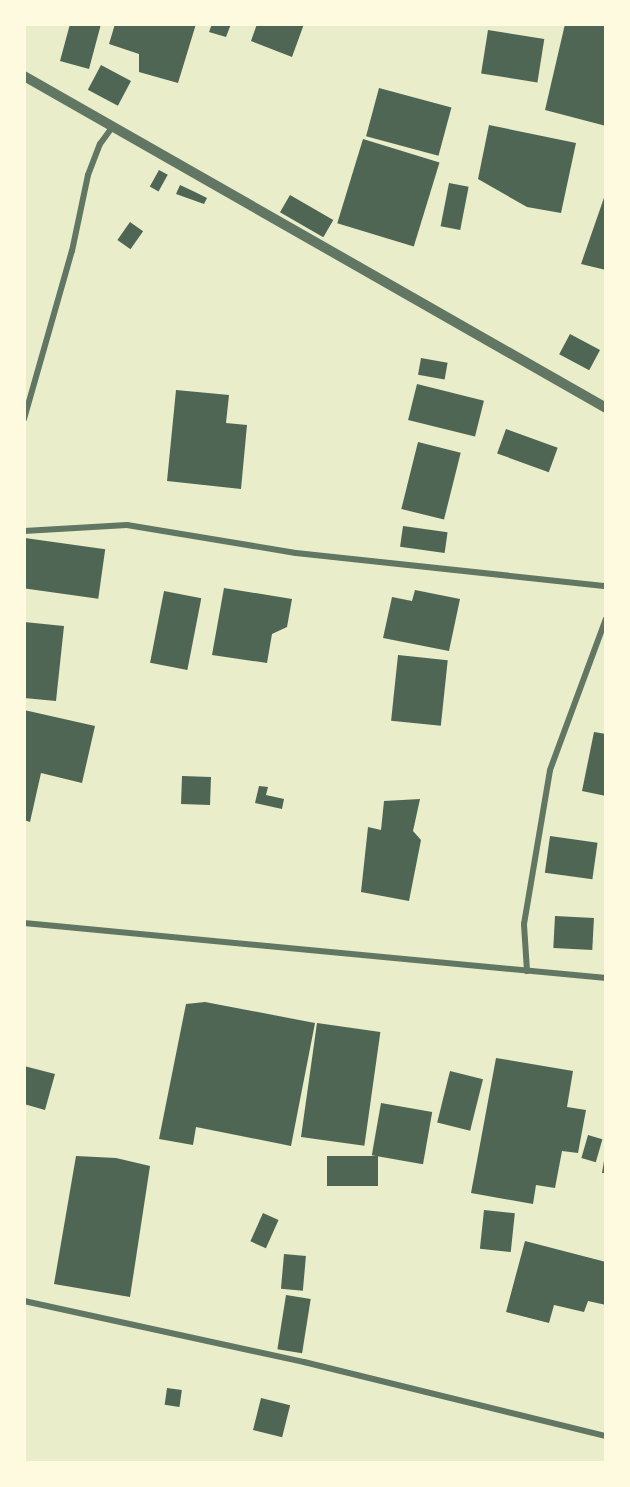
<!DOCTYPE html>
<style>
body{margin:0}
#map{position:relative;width:630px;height:1487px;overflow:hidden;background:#e9edc9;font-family:"IBM Plex Sans",sans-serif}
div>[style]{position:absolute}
.building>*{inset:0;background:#4f6655;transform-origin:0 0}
.minor>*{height:6px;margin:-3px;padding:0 3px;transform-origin:3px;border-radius:3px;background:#617663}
.tertiary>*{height:10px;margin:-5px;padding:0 5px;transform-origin:5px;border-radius:5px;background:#617663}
span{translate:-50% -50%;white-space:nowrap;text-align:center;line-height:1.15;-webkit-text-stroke:6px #fefae0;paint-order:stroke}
.frame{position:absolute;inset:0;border:26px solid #fefae0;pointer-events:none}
</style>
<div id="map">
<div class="building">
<i style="clip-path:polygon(70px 24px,101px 24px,89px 69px,60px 61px)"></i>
<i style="clip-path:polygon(115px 24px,196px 24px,178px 83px,139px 72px,139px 54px,109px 44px)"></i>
<i style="clip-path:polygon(212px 24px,231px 24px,226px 37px,209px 32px)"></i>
<i style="clip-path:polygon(257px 24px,304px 24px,292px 57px,251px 41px)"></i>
<i style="clip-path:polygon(565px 24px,606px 24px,606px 126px,545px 110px)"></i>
<i style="left:488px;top:30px;width:57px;height:44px;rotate:9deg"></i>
<i style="left:101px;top:65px;width:34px;height:28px;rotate:28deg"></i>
<i style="left:379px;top:88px;width:75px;height:50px;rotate:15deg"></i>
<i style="clip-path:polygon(489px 125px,576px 143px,561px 213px,527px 207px,478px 179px)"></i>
<i style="left:363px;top:139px;width:80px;height:88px;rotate:17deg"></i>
<i style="left:159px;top:170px;width:10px;height:19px;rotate:29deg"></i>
<i style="left:449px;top:183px;width:20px;height:44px;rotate:11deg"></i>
<i style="clip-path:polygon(180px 185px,195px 192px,207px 198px,204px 204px,176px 194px)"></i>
<i style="clip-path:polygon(606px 192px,606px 270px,581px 264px)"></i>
<i style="left:290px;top:195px;width:50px;height:20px;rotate:30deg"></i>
<i style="left:130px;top:222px;width:16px;height:22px;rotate:35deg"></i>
<i style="left:570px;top:334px;width:34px;height:23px;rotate:28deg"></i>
<i style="left:421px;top:358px;width:27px;height:17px;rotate:10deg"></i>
<i style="left:417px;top:384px;width:69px;height:37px;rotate:14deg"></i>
<i style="clip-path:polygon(176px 390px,229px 395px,226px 423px,247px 425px,241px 489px,167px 481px)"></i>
<i style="left:506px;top:429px;width:55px;height:26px;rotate:20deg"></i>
<i style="left:418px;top:442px;width:44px;height:69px;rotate:14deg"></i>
<i style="left:403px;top:526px;width:45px;height:21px;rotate:8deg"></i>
<i style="left:25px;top:538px;width:81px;height:50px;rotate:8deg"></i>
<i style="clip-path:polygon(224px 588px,292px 599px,287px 627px,272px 634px,267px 663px,212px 655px)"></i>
<i style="clip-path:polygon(415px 590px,460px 599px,449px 651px,383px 638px,392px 597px,412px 601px)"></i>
<i style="left:164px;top:591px;width:38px;height:73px;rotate:11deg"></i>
<i style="clip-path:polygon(24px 622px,64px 626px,56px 701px,24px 698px)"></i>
<i style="left:398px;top:655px;width:50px;height:66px;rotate:6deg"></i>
<i style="clip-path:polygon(24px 710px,95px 726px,82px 783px,41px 773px,30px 822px,24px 820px)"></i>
<i style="clip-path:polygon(594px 732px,606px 734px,606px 796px,582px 791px)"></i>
<i style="left:182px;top:776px;width:29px;height:28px;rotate:2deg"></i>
<i style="clip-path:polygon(259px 786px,268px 787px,266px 795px,284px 799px,282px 809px,255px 803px)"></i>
<i style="clip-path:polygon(420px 799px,413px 831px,421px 840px,409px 901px,361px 892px,368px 827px,381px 830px,384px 801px)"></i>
<i style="left:550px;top:836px;width:48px;height:37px;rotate:8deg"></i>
<i style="left:555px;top:916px;width:39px;height:32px;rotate:3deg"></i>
<i style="clip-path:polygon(205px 1002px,315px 1023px,291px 1146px,196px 1127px,193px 1145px,159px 1139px,186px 1004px)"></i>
<i style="left:317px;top:1023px;width:64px;height:115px;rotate:8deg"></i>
<i style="clip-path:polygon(496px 1058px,573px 1071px,567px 1107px,586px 1110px,578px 1153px,562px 1151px,555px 1188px,536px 1185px,533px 1204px,471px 1193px)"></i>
<i style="clip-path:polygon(24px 1066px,55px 1074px,45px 1110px,24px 1104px)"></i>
<i style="left:450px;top:1071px;width:34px;height:53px;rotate:14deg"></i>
<i style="left:381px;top:1103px;width:52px;height:53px;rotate:10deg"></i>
<i style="left:588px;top:1135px;width:15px;height:24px;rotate:16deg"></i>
<i style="clip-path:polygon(605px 1155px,606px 1155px,606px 1173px,602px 1173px)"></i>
<i style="clip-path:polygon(76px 1156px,116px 1158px,150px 1166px,130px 1297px,54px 1284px)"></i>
<i style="left:327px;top:1156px;width:51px;height:30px"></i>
<i style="left:484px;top:1210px;width:31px;height:39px;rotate:6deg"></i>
<i style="left:263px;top:1213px;width:17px;height:31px;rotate:24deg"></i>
<i style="clip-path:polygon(525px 1241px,606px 1262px,606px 1305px,588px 1301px,584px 1312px,554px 1305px,549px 1323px,506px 1312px)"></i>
<i style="left:284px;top:1254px;width:22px;height:35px;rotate:5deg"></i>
<i style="left:286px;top:1295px;width:25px;height:55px;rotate:9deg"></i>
<i style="left:167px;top:1388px;width:15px;height:17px;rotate:8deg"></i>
<i style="left:261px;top:1398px;width:30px;height:33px;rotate:14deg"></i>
</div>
<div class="minor">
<i style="left:24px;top:419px;width:175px;rotate:-74.1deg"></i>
<i style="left:72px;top:251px;width:78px;rotate:-78.1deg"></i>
<i style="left:88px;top:175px;width:33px;rotate:-69deg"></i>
<i style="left:100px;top:144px;width:22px;rotate:-54deg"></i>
<i style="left:24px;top:531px;width:103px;rotate:-3.3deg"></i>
<i style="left:127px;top:525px;width:171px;rotate:9.4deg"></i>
<i style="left:296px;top:553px;width:312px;rotate:6.1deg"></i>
<i style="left:24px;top:923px;width:585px;rotate:5.4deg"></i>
<i style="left:527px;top:971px;width:47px;rotate:-93.7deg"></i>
<i style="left:524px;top:924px;width:156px;rotate:-80.4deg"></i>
<i style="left:550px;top:770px;width:161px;rotate:-69.7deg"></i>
<i style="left:24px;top:1301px;width:287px;rotate:12.3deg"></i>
<i style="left:304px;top:1362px;width:311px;rotate:13.8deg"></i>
</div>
<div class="tertiary">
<i style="left:24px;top:76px;width:670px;rotate:29.7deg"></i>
</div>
<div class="frame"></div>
</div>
